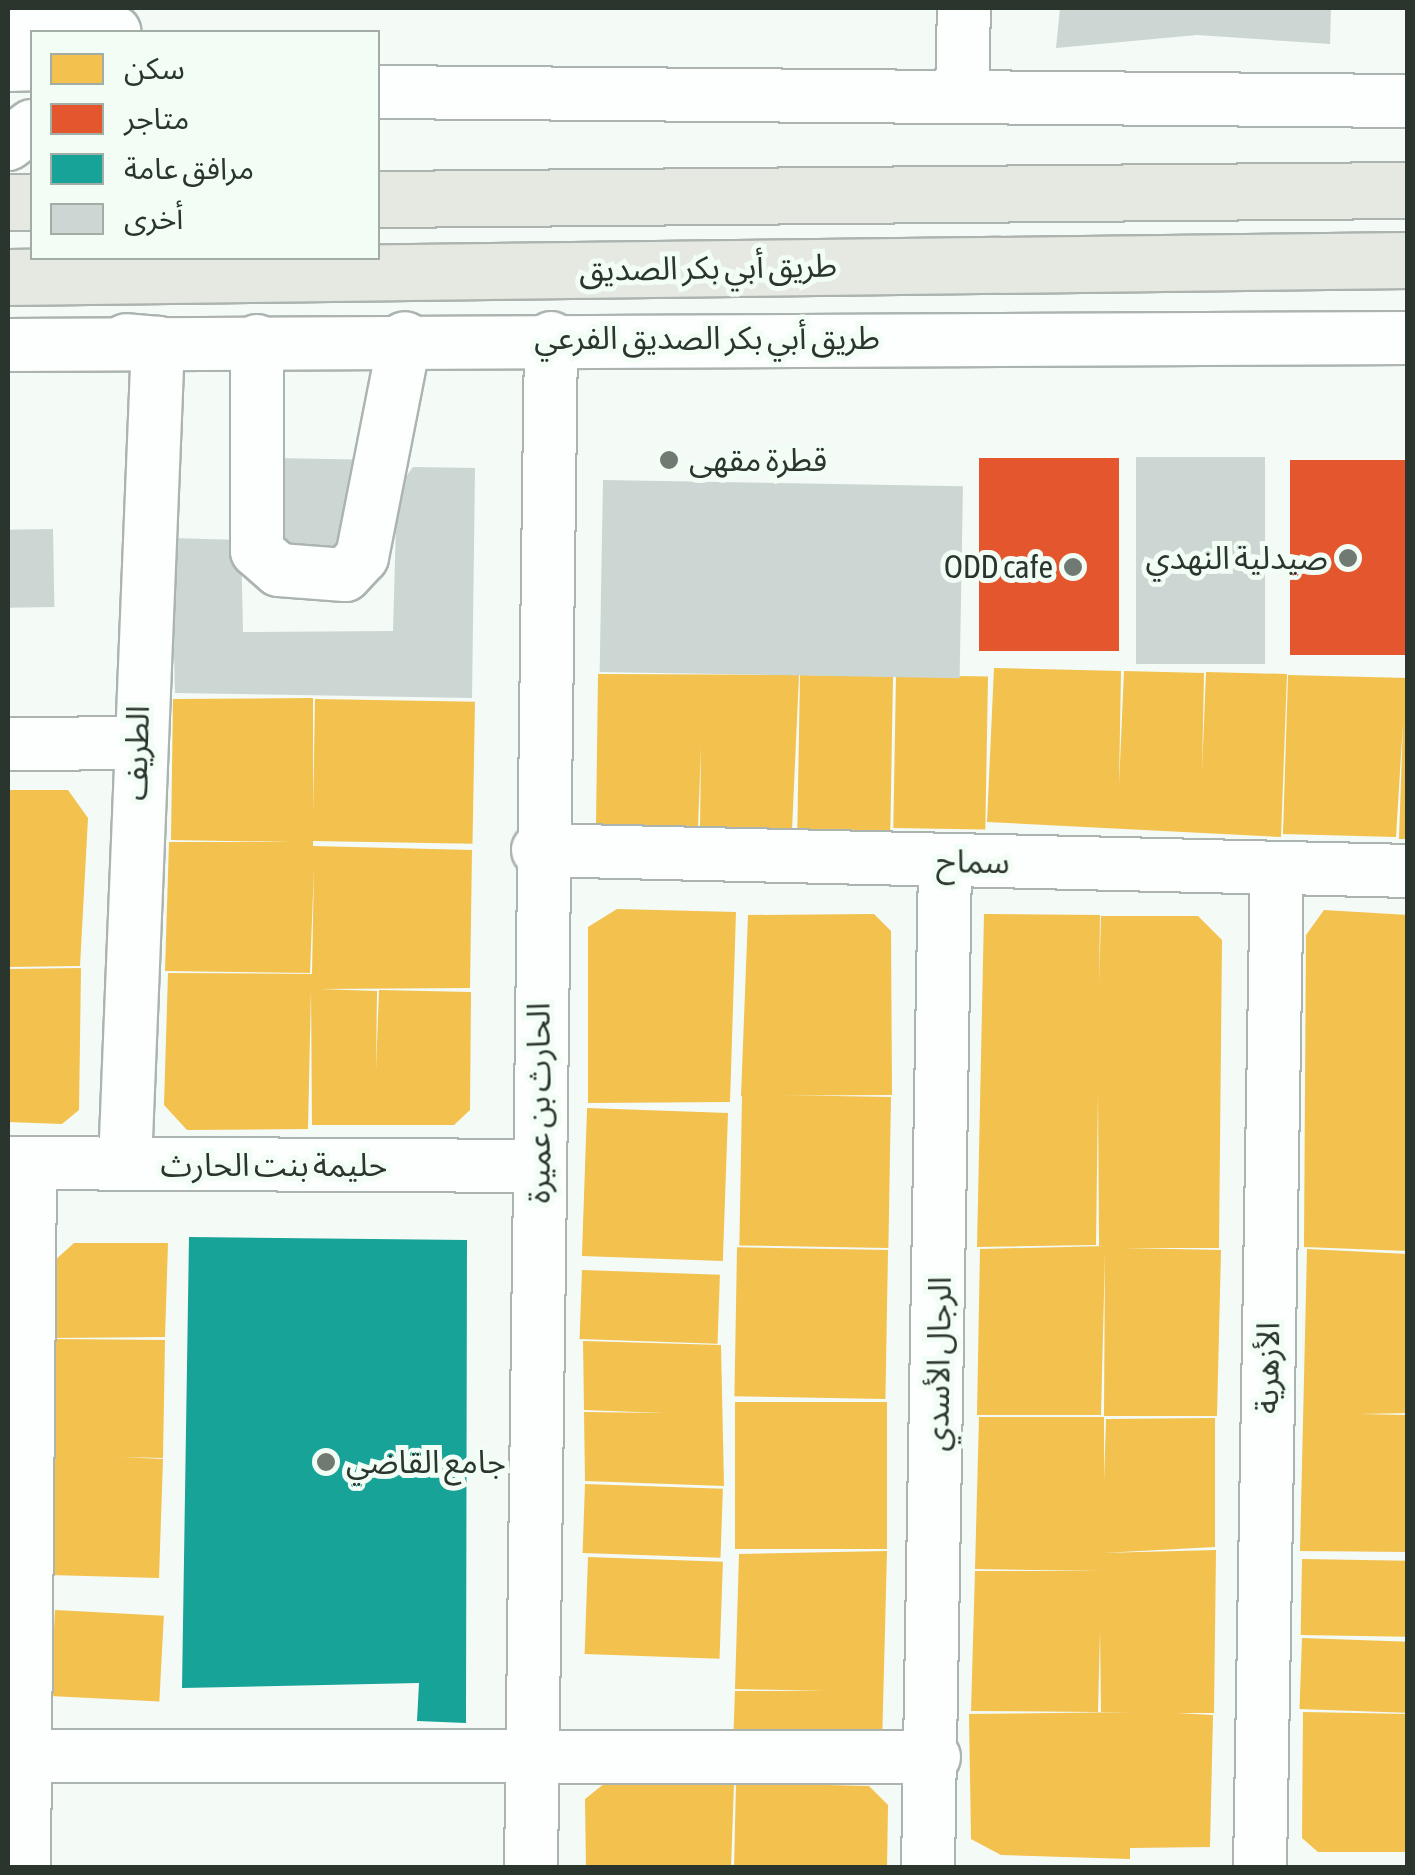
<!DOCTYPE html>
<meta charset="utf-8">
<style>
body{margin:0}
#map{position:relative;width:1415px;height:1875px;overflow:hidden;background:#f4faf6;font-family:"Asap Condensed","Noto Sans Arabic",sans-serif}
div>[style]{position:absolute}
.homes>*{inset:0;background:#f2c14e;transform-origin:0 0}
.shops>*{inset:0;background:#e4572e;transform-origin:0 0}
.public>*{inset:0;background:#17a398}
.building>*{inset:0;background:#ccd6d3;transform-origin:0 0}
.roads{filter:drop-shadow(2px 0 #acb4af) drop-shadow(-2px 0 #acb4af) drop-shadow(0 2px #acb4af) drop-shadow(0 -2px #acb4af)}
.minor>*{height:52px;margin:-26px;padding:0 26px;transform-origin:26px;border-radius:26px;background:#fdfefe}
.major>*{height:55px;margin:-27.5px;padding:0 27.5px;transform-origin:27.5px;border-radius:27.5px;background:#e6e9e2}
.dots>*{width:28px;height:28px;translate:-50% -50%;box-sizing:border-box;border:5px solid #f1fdf5;border-radius:50%}
span{translate:-50% -50%;white-space:nowrap;text-align:center;line-height:1.15;-webkit-text-stroke:10px #f1fdf5;paint-order:stroke}
.street-label{font-size:32px;color:#29352d}
.poi-label{font-size:32px;color:#29352d}
.left{translate:0 -50%;text-align:left}
.right{translate:-100% -50%;text-align:right}
.frame{position:absolute;inset:0;border:10px solid #29352d;pointer-events:none}
.legend{position:absolute;left:30px;top:30px;width:350px;height:230px;box-sizing:border-box;background:#f1fdf5;border:2px solid #a1ada5;margin:0;padding:12px 18px;list-style:none;font-size:30px;color:#29352d}
.legend li{display:flex;align-items:center;gap:20px;height:50px}
.legend b{width:50px;border:2px solid #a1ada5}
</style>
<div id="map">
<div class="homes">
<i style="clip-path:polygon(994px 668px,1121px 671px,1119px 786px,1124px 671px,1204px 673px,1202px 773px,1206px 672px,1287px 674px,1281px 837px,987px 822px)"></i>
<i style="clip-path:polygon(598px 674px,799px 675px,792px 830px,700px 828px,701px 746px,698px 827px,596px 827px)"></i>
<i style="left:800px;top:675px;width:93px;height:154px;rotate:1deg"></i>
<i style="left:896px;top:675px;width:92px;height:153px;rotate:1deg"></i>
<i style="clip-path:polygon(1288px 675px,1408px 678px,1408px 839px,1399px 839px,1403px 722px,1396px 837px,1283px 834px)"></i>
<i style="clip-path:polygon(313px 698px,313px 846px,472px 850px,470px 988px,319px 989px,377px 991px,376px 1071px,379px 990px,471px 992px,470px 1110px,454px 1125px,312px 1125px,311px 988px,308px 1129px,187px 1130px,164px 1105px,168px 973px,312px 974px,314px 866px,310px 973px,165px 971px,169px 842px,292px 842px,171px 840px,173px 699px)"></i>
<i style="left:315px;top:699px;width:160px;height:142px;rotate:1deg"></i>
<i style="clip-path:polygon(8px 790px,68px 790px,88px 818px,80px 966px,8px 967px)"></i>
<i style="clip-path:polygon(617px 909px,736px 912px,730px 1102px,588px 1103px,588px 927px)"></i>
<i style="clip-path:polygon(1324px 910px,1408px 915px,1408px 1251px,1304px 1247px,1306px 935px)"></i>
<i style="clip-path:polygon(874px 914px,891px 931px,892px 1095px,741px 1096px,748px 915px)"></i>
<i style="clip-path:polygon(984px 914px,1100px 915px,1099px 986px,1101px 916px,1198px 916px,1222px 940px,1219px 1248px,1123px 1248px,1221px 1250px,1217px 1416px,1104px 1416px,1105px 1253px,1101px 1415px,977px 1415px,980px 1249px,1107px 1246px,1099px 1246px,1098px 1092px,1096px 1245px,977px 1247px)"></i>
<i style="clip-path:polygon(81px 968px,79px 1110px,62px 1124px,8px 1122px,8px 969px)"></i>
<i style="left:891px;top:1097px;width:151px;height:149px;rotate:91deg"></i>
<i style="left:728px;top:1113px;width:148px;height:141px;rotate:92deg"></i>
<i style="clip-path:polygon(74px 1243px,168px 1243px,165px 1337px,52px 1338px,53px 1262px)"></i>
<i style="clip-path:polygon(1307px 1249px,1408px 1254px,1408px 1413px,1359px 1414px,1408px 1415px,1408px 1552px,1300px 1551px)"></i>
<i style="left:888px;top:1250px;width:149px;height:151px;rotate:91deg"></i>
<i style="left:582px;top:1270px;width:138px;height:69px;rotate:2deg"></i>
<i style="clip-path:polygon(51px 1339px,165px 1340px,163px 1458px,122px 1457px,163px 1459px,159px 1578px,50px 1575px)"></i>
<i style="clip-path:polygon(583px 1341px,721px 1345px,724px 1486px,585px 1481px,584px 1412px,666px 1413px,584px 1410px)"></i>
<i style="left:887px;top:1402px;width:147px;height:152px;rotate:90deg"></i>
<i style="clip-path:polygon(979px 1417px,1104px 1417px,1104px 1482px,1106px 1419px,1215px 1418px,1215px 1547px,1102px 1553px,1216px 1550px,1214px 1713px,1177px 1713px,1213px 1715px,1210px 1847px,1130px 1848px,1130px 1859px,1001px 1855px,971px 1839px,969px 1714px,1134px 1712px,1101px 1712px,1100px 1630px,1098px 1712px,971px 1711px,975px 1571px,1102px 1571px,975px 1569px)"></i>
<i style="left:585px;top:1484px;width:138px;height:69px;rotate:2deg"></i>
<i style="clip-path:polygon(887px 1551px,882px 1746px,733px 1746px,735px 1691px,824px 1691px,735px 1689px,739px 1554px)"></i>
<i style="left:588px;top:1557px;width:135px;height:97px;rotate:2deg"></i>
<i style="left:1302px;top:1559px;width:106px;height:76px;rotate:1deg"></i>
<i style="left:55px;top:1610px;width:109px;height:86px;rotate:3deg"></i>
<i style="left:1302px;top:1638px;width:106px;height:71px;rotate:2deg"></i>
<i style="clip-path:polygon(1303px 1712px,1408px 1714px,1408px 1852px,1318px 1852px,1302px 1838px)"></i>
<i style="clip-path:polygon(610px 1779px,734px 1783px,731px 1868px,586px 1868px,585px 1799px)"></i>
<i style="clip-path:polygon(736px 1783px,869px 1786px,888px 1805px,887px 1868px,734px 1868px)"></i>
</div>
<div class="shops">
<i style="left:979px;top:458px;width:140px;height:193px"></i>
<i style="left:1290px;top:460px;width:118px;height:195px"></i>
</div>
<div class="public">
<i style="clip-path:polygon(189px 1237px,467px 1240px,466px 1723px,417px 1721px,419px 1683px,182px 1688px)"></i>
</div>
<div class="building">
<i style="clip-path:polygon(1060px 8px,1331px 8px,1330px 44px,1197px 35px,1056px 48px)"></i>
<i style="left:1265px;top:457px;width:207px;height:129px;rotate:90deg"></i>
<i style="left:273px;top:458px;width:85px;height:87px;rotate:1deg"></i>
<i style="clip-path:polygon(413px 467px,475px 468px,472px 698px,175px 693px,171px 538px,241px 540px,243px 632px,393px 631px,397px 489px)"></i>
<i style="left:603px;top:480px;width:360px;height:192px;rotate:1deg"></i>
<i style="left:53px;top:529px;width:78px;height:45px;rotate:89deg"></i>
</div>
<div class="roads">
<div class="minor">
<i style="left:8px;top:22px;width:107px;rotate:5.3deg"></i>
<i style="left:8px;top:65px;width:24px;rotate:-2deg"></i>
<i style="left:378px;top:92px;width:1030px;rotate:0.5deg"></i>
<i style="left:962px;top:93px;width:85px;rotate:-88.7deg"></i>
<i style="left:8px;top:144px;width:30px;rotate:-37deg"></i>
<i style="left:257px;top:341px;width:210px;rotate:90deg"></i>
<i style="left:257px;top:551px;width:29px;rotate:41deg"></i>
<i style="left:279px;top:570px;width:66px;rotate:4.3deg"></i>
<i style="left:345px;top:575px;width:25px;rotate:-47deg"></i>
<i style="left:362px;top:557px;width:223px;rotate:-78.9deg"></i>
<i style="left:8px;top:345px;width:1400px;rotate:-0.29deg"></i>
<i style="left:8px;top:744px;width:128px;rotate:-0.4deg"></i>
<i style="left:538px;top:850px;width:870px;rotate:1.38deg"></i>
<i style="left:8px;top:1163px;width:532px;rotate:0.32deg"></i>
<i style="left:125px;top:1164px;width:822px;rotate:-87.7deg"></i>
<i style="left:158px;top:343px;width:32px;rotate:-175deg"></i>
<i style="left:27px;top:1756px;width:907px;rotate:0.06deg"></i>
<i style="left:24px;top:1868px;width:705px;rotate:-89.51deg"></i>
<i style="left:531px;top:1868px;width:1530px;rotate:-89.25deg"></i>
<i style="left:928px;top:1868px;width:1007px;rotate:-89.03deg"></i>
<i style="left:1260px;top:1868px;width:999px;rotate:-89.03deg"></i>
</div>
<div class="major">
<i style="left:378px;top:199px;width:1030px;rotate:-0.5deg"></i>
<i style="left:8px;top:202px;width:24px"></i>
<i style="left:8px;top:277px;width:1400px;rotate:-0.7deg"></i>
</div>
</div>
<div class="dots">
<i style="left:669px;top:460px;background:#707a73"></i>
<i style="left:1348px;top:558px;background:#707a73"></i>
<i style="left:1073px;top:567px;background:#707a73"></i>
<i style="left:326px;top:1462px;background:#707a73"></i>
</div>
<div class="street-label">
<span style="left:708px;top:268px;rotate:-1deg">طريق أبي بكر الصديق</span>
<span style="left:707px;top:338px">طريق أبي بكر الصديق الفرعي</span>
<span style="left:137px;top:753px;rotate:-88deg">الطريف</span>
<span style="left:973px;top:862px;rotate:1deg">سماح</span>
<span style="left:539px;top:1103px;rotate:-90deg">الحارث بن عميرة</span>
<span style="left:274px;top:1165px">حليمة بنت الحارث</span>
<span style="left:939px;top:1364px;rotate:-89deg">الرجال الأسدي</span>
<span style="left:1268px;top:1368px;rotate:-89deg">الأزهرية</span>
</div>
<div class="poi-label">
<span class="left" style="left:689px;top:460px">قطرة مقهى</span>
<span class="right" style="left:1328px;top:558px">صيدلية النهدي</span>
<span class="right" style="left:1053px;top:567px">ODD cafe</span>
<span class="left" style="left:346px;top:1462px">جامع القاضي</span>
</div>
<div class="frame"></div>
<ul class="legend">
<li><b style="height:28px;background:#f2c14e"></b>سكن</li>
<li><b style="height:28px;background:#e4572e"></b>متاجر</li>
<li><b style="height:28px;background:#17a398"></b>مرافق عامة</li>
<li><b style="height:28px;background:#ccd6d3"></b>أخرى</li>
</ul>
</div>
